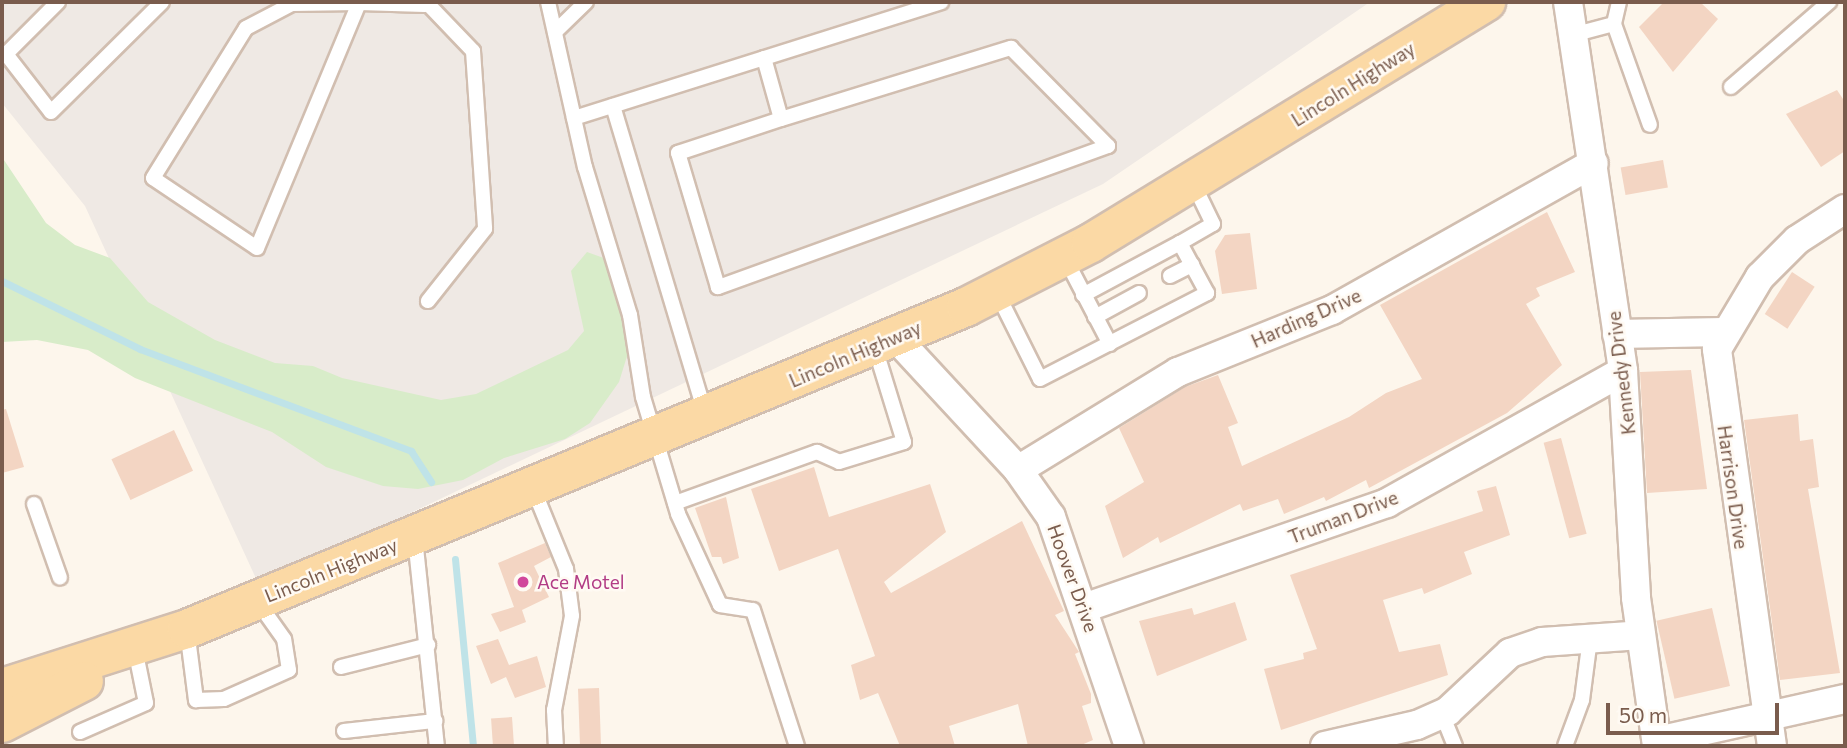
<!DOCTYPE html>
<style>
body{margin:0}
#map{position:relative;width:1847px;height:748px;overflow:hidden;background:#fdf6ec;font-family:Commissioner,sans-serif}
div>[style]{position:absolute}
.industrial>*{inset:0;background:#efe9e4}
.green>*{inset:0;background:#d8ecc9}
.stream>*{height:7px;margin:-3.5px;padding:0 3.5px;transform-origin:3.5px;border-radius:3.5px;background:#bfe3e8}
.building>*{inset:0;background:#f3d5c3;transform-origin:0 0}
.roads{filter:drop-shadow(2px 0 #d1beb0) drop-shadow(-2px 0 #d1beb0) drop-shadow(0 2px #d1beb0) drop-shadow(0 -2px #d1beb0)}
.service>*{height:14px;margin:-7px;padding:0 7px;transform-origin:7px;border-radius:7px;background:#fff}
.minor>*{height:28px;margin:-14px;padding:0 14px;transform-origin:14px;border-radius:14px;background:#fff}
.primary>*{height:38px;margin:-19px;padding:0 19px;transform-origin:19px;border-radius:19px;background:#fbd9a5}
.dots>*{width:19px;height:19px;translate:-50% -50%;box-sizing:border-box;border:4px solid #fffaf3;border-radius:50%}
span{translate:-50% -50%;white-space:nowrap;text-align:center;line-height:1.15;-webkit-text-stroke:5px #fffaf3;paint-order:stroke}
.street-label{font-size:19px;color:#7a5c4d}
.hotel-label{font-size:19px;color:#b23c85}
.left{translate:0 -50%;text-align:left}
.frame{position:absolute;inset:0;border:4px solid #7a5c4d;pointer-events:none}
.scale{position:absolute;left:1606px;top:703px;width:173px;height:32px;box-sizing:border-box;border:4px solid #7a5c4d;border-top:0;padding-left:9px;font-size:21px;line-height:24px;white-space:nowrap;color:#7a5c4d;-webkit-text-stroke:5px #fffaf3;paint-order:stroke}
</style>
<div id="map">
<div class="industrial">
<i style="clip-path:polygon(2px 2px,1370px 2px,1103px 184px,259px 585px,85px 206px,2px 103px)"></i>
</div>
<div class="green">
<i style="clip-path:polygon(2px 157px,46px 223px,75px 245px,110px 258px,148px 302px,215px 340px,275px 363px,313px 366px,342px 378px,441px 400px,476px 394px,568px 350px,584px 331px,571px 271px,587px 252px,612px 261px,628px 324px,628px 353px,619px 382px,590px 423px,565px 439px,504px 458px,463px 480px,418px 489px,383px 486px,326px 467px,272px 432px,135px 378px,88px 350px,37px 340px,2px 342px)"></i>
</div>
<div class="stream">
<i style="left:2px;top:281px;width:154px;rotate:26.2deg"></i>
<i style="left:140px;top:349px;width:290px;rotate:20.6deg"></i>
<i style="left:411px;top:451px;width:37px;rotate:57deg"></i>
<i style="left:455px;top:559px;width:188px;rotate:84.5deg"></i>
</div>
<div class="building">
<i style="clip-path:polygon(1664px 2px,1700px 2px,1718px 19px,1673px 72px,1639px 27px)"></i>
<i style="clip-path:polygon(1837px 90px,1845px 102px,1845px 151px,1821px 167px,1786px 114px)"></i>
<i style="left:1663px;top:160px;width:28px;height:43px;rotate:80deg"></i>
<i style="clip-path:polygon(1547px 212px,1575px 272px,1536px 288px,1540px 296px,1526px 304px,1562px 365px,1507px 413px,1369px 488px,1366px 480px,1326px 501px,1324px 497px,1284px 514px,1278px 499px,1243px 511px,1240px 504px,1160px 543px,1158px 537px,1123px 558px,1105px 506px,1144px 482px,1119px 428px,1185px 387px,1218px 375px,1238px 423px,1228px 427px,1242px 466px,1349px 417px,1386px 393px,1422px 379px,1380px 305px)"></i>
<i style="clip-path:polygon(1250px 233px,1257px 289px,1222px 294px,1215px 251px,1225px 235px)"></i>
<i style="left:1792px;top:272px;width:27px;height:50px;rotate:33deg"></i>
<i style="clip-path:polygon(1691px 370px,1707px 489px,1647px 493px,1640px 372px)"></i>
<i style="clip-path:polygon(6px 409px,24px 467px,2px 473px,2px 410px)"></i>
<i style="clip-path:polygon(1798px 414px,1800px 441px,1813px 439px,1819px 487px,1808px 489px,1840px 673px,1780px 680px,1744px 420px)"></i>
<i style="left:174px;top:430px;width:45px;height:69px;rotate:65deg"></i>
<i style="left:1561px;top:438px;width:99px;height:18px;rotate:75deg"></i>
<i style="clip-path:polygon(814px 467px,829px 517px,930px 484px,946px 532px,884px 582px,891px 593px,1022px 521px,1064px 611px,1055px 615px,1079px 652px,1075px 654px,1091px 694px,1091px 703px,1082px 706px,1093px 740px,1079px 746px,1028px 746px,1018px 704px,949px 726px,955px 746px,900px 746px,878px 693px,860px 700px,851px 665px,875px 656px,838px 549px,779px 571px,751px 489px)"></i>
<i style="clip-path:polygon(1496px 486px,1510px 535px,1464px 552px,1472px 574px,1424px 594px,1422px 588px,1383px 600px,1399px 652px,1440px 644px,1448px 675px,1281px 730px,1264px 669px,1304px 659px,1303px 653px,1317px 649px,1290px 575px,1483px 511px,1477px 491px)"></i>
<i style="clip-path:polygon(726px 497px,739px 558px,723px 564px,721px 557px,712px 557px,695px 508px)"></i>
<i style="clip-path:polygon(545px 543px,551px 557px,534px 566px,549px 597px,522px 610px,526px 622px,500px 632px,491px 614px,514px 607px,498px 563px)"></i>
<i style="clip-path:polygon(1235px 602px,1247px 640px,1157px 676px,1139px 621px,1192px 608px,1194px 615px)"></i>
<i style="left:1712px;top:608px;width:80px;height:57px;rotate:77deg"></i>
<i style="clip-path:polygon(498px 639px,509px 665px,537px 656px,546px 687px,515px 698px,506px 677px,491px 684px,476px 646px)"></i>
<i style="left:599px;top:688px;width:58px;height:21px;rotate:88deg"></i>
<i style="left:512px;top:717px;width:29px;height:21px;rotate:86deg"></i>
</div>
<div class="roads">
<div class="service">
<i style="left:58px;top:2px;width:74px;rotate:135deg"></i>
<i style="left:6px;top:54px;width:73px;rotate:52.2deg"></i>
<i style="left:51px;top:112px;width:156px;rotate:-44.7deg"></i>
<i style="left:426px;top:2px;width:68px;rotate:46.2deg"></i>
<i style="left:473px;top:51px;width:178px;rotate:86.1deg"></i>
<i style="left:485px;top:229px;width:92px;rotate:128.4deg"></i>
<i style="left:548px;top:2px;width:169px;rotate:77.4deg"></i>
<i style="left:585px;top:167px;width:155px;rotate:73.1deg"></i>
<i style="left:630px;top:315px;width:83px;rotate:81deg"></i>
<i style="left:643px;top:397px;width:122px;rotate:73.3deg"></i>
<i style="left:678px;top:514px;width:100px;rotate:65.2deg"></i>
<i style="left:720px;top:605px;width:33px;rotate:9deg"></i>
<i style="left:753px;top:610px;width:143px;rotate:72.1deg"></i>
<i style="left:1619px;top:2px;width:23px;rotate:103deg"></i>
<i style="left:1614px;top:24px;width:107px;rotate:70.4deg"></i>
<i style="left:359px;top:3px;width:265px;rotate:112.6deg"></i>
<i style="left:257px;top:248px;width:125px;rotate:-146.1deg"></i>
<i style="left:153px;top:178px;width:176px;rotate:-58.2deg"></i>
<i style="left:246px;top:28px;width:52px;rotate:-27.6deg"></i>
<i style="left:292px;top:4px;width:67px;rotate:-0.9deg"></i>
<i style="left:359px;top:3px;width:66px;rotate:1.7deg"></i>
<i style="left:555px;top:32px;width:43px;rotate:-44.1deg"></i>
<i style="left:1576px;top:34px;width:39px;rotate:-15deg"></i>
<i style="left:764px;top:58px;width:63px;rotate:74.4deg"></i>
<i style="left:781px;top:119px;width:241px;rotate:-17.2deg"></i>
<i style="left:1011px;top:48px;width:138px;rotate:45.3deg"></i>
<i style="left:1108px;top:146px;width:415px;rotate:160.1deg"></i>
<i style="left:718px;top:287px;width:140px;rotate:-106.6deg"></i>
<i style="left:678px;top:153px;width:108px;rotate:-18.3deg"></i>
<i style="left:1731px;top:87px;width:130px;rotate:-40.9deg"></i>
<i style="left:613px;top:106px;width:320px;rotate:73.3deg"></i>
<i style="left:574px;top:118px;width:385px;rotate:-17.5deg"></i>
<i style="left:1065px;top:258px;width:97px;rotate:62.4deg"></i>
<i style="left:1170px;top:276px;width:25px;rotate:-27deg"></i>
<i style="left:997px;top:293px;width:96px;rotate:63.4deg"></i>
<i style="left:1040px;top:379px;width:188px;rotate:-27.2deg"></i>
<i style="left:1207px;top:293px;width:57px;rotate:-118.4deg"></i>
<i style="left:1180px;top:243px;width:38px;rotate:-30deg"></i>
<i style="left:1213px;top:224px;width:46px;rotate:-116deg"></i>
<i style="left:1083px;top:295px;width:110px;rotate:-28.2deg"></i>
<i style="left:1095px;top:317px;width:50px;rotate:-28.6deg"></i>
<i style="left:533px;top:488px;width:87px;rotate:67.8deg"></i>
<i style="left:566px;top:569px;width:47px;rotate:82.7deg"></i>
<i style="left:572px;top:616px;width:96px;rotate:100.8deg"></i>
<i style="left:554px;top:710px;width:36px;rotate:87deg"></i>
<i style="left:675px;top:503px;width:151px;rotate:-19.8deg"></i>
<i style="left:817px;top:452px;width:24px;rotate:24deg"></i>
<i style="left:839px;top:462px;width:68px;rotate:-17.1deg"></i>
<i style="left:904px;top:442px;width:98px;rotate:-107.1deg"></i>
<i style="left:34px;top:504px;width:78px;rotate:70.6deg"></i>
<i style="left:415px;top:538px;width:209px;rotate:84deg"></i>
<i style="left:187px;top:630px;width:71px;rotate:82.7deg"></i>
<i style="left:196px;top:700px;width:28px;rotate:-2deg"></i>
<i style="left:224px;top:699px;width:71px;rotate:-24deg"></i>
<i style="left:289px;top:670px;width:31px;rotate:-99deg"></i>
<i style="left:284px;top:639px;width:47px;rotate:-125.4deg"></i>
<i style="left:341px;top:667px;width:90px;rotate:-14.2deg"></i>
<i style="left:1442px;top:714px;width:35px;rotate:68deg"></i>
<i style="left:344px;top:731px;width:92px;rotate:-6.3deg"></i>
<i style="left:80px;top:732px;width:72px;rotate:-23.7deg"></i>
<i style="left:146px;top:703px;width:50px;rotate:-101.5deg"></i>
<i style="left:1565px;top:746px;width:49px;rotate:-69.7deg"></i>
<i style="left:1582px;top:700px;width:63px;rotate:-82.6deg"></i>
</div>
<div class="minor">
<i style="left:1568px;top:2px;width:373px;rotate:81.5deg"></i>
<i style="left:1623px;top:371px;width:227px;rotate:86.7deg"></i>
<i style="left:1636px;top:598px;width:149px;rotate:81.9deg"></i>
<i style="left:1617px;top:334px;width:105px;rotate:-1.1deg"></i>
<i style="left:895px;top:337px;width:181px;rotate:47.2deg"></i>
<i style="left:1018px;top:470px;width:57px;rotate:54.9deg"></i>
<i style="left:1051px;top:517px;width:242px;rotate:71.2deg"></i>
<i style="left:1018px;top:470px;width:188px;rotate:-31.5deg"></i>
<i style="left:1178px;top:372px;width:166px;rotate:-21.9deg"></i>
<i style="left:1332px;top:310px;width:300px;rotate:-29.3deg"></i>
<i style="left:1084px;top:608px;width:321px;rotate:-19.1deg"></i>
<i style="left:1387px;top:503px;width:270px;rotate:-29.2deg"></i>
<i style="left:1657px;top:741px;width:193px;rotate:-12.6deg"></i>
<i style="left:1325px;top:746px;width:94px;rotate:-12.9deg"></i>
<i style="left:1417px;top:725px;width:34px;rotate:-24deg"></i>
<i style="left:1448px;top:711px;width:85px;rotate:-43.1deg"></i>
<i style="left:1510px;top:653px;width:34px;rotate:-19deg"></i>
<i style="left:1542px;top:642px;width:99px;rotate:-4deg"></i>
<i style="left:1772px;top:746px;width:401px;rotate:-97.9deg"></i>
<i style="left:1717px;top:349px;width:84px;rotate:-59.2deg"></i>
<i style="left:1760px;top:277px;width:52px;rotate:-45deg"></i>
<i style="left:1797px;top:240px;width:57px;rotate:-32.9deg"></i>
</div>
<div class="primary">
<i style="left:2px;top:688px;width:194px;rotate:-17.7deg"></i>
<i style="left:187px;top:629px;width:843px;rotate:-22.46deg"></i>
<i style="left:966px;top:307px;width:140px;rotate:-27.1deg"></i>
<i style="left:1091px;top:243px;width:463px;rotate:-31.4deg"></i>
<i style="left:2px;top:723px;width:92px;rotate:-27.1deg"></i>
</div>
</div>
<div class="dots">
<i style="left:523px;top:582px;background:#d1479c"></i>
</div>
<div class="street-label">
<span style="left:1353px;top:84px;rotate:-32deg">Lincoln Highway</span>
<span style="left:1306px;top:318px;rotate:-24deg">Harding Drive</span>
<span style="left:855px;top:354px;rotate:-23deg">Lincoln Highway</span>
<span style="left:1621px;top:373px;rotate:-97deg">Kennedy Drive</span>
<span style="left:1733px;top:487px;rotate:82deg">Harrison Drive</span>
<span style="left:1343px;top:517px;rotate:-21deg">Truman Drive</span>
<span style="left:331px;top:570px;rotate:-22deg">Lincoln Highway</span>
<span style="left:1073px;top:578px;rotate:70deg">Hoover Drive</span>
</div>
<div class="hotel-label">
<span class="left" style="left:537px;top:582px">Ace Motel</span>
</div>
<div class="frame"></div>
<div class="scale">50 m</div>
</div>
